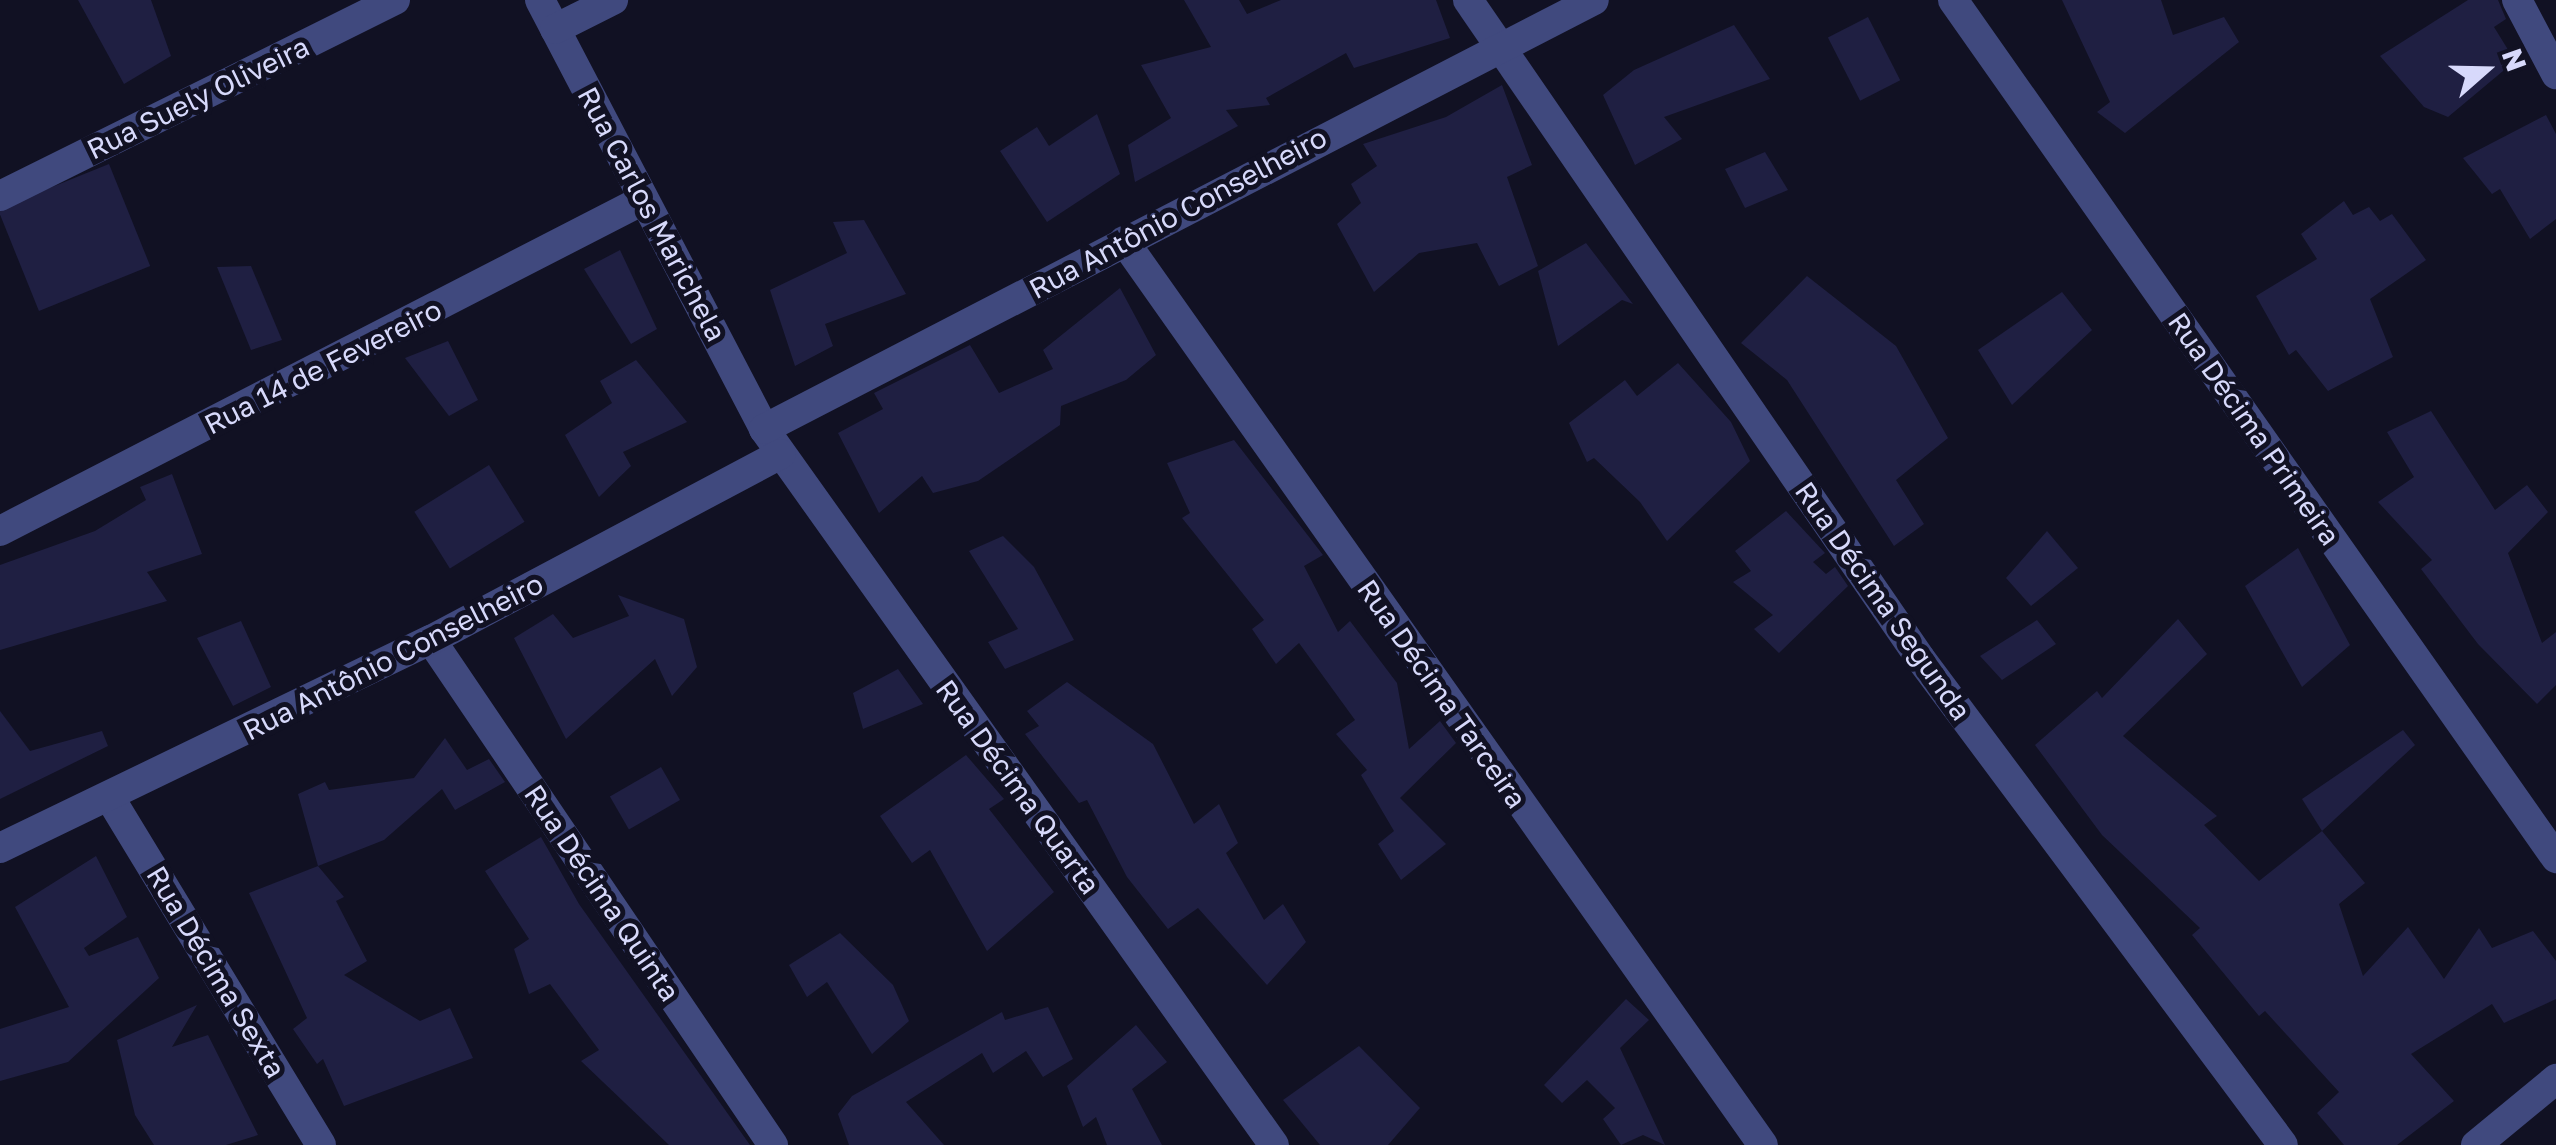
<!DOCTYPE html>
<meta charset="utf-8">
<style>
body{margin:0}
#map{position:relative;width:2556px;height:1145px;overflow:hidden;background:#111123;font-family:"Golos Text",sans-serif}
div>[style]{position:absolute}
.building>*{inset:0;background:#1f1f42;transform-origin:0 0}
.minor>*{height:30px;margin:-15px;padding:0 15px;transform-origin:15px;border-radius:15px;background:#40497e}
span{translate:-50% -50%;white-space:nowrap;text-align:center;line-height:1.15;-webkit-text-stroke:10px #111123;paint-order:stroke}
.street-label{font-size:28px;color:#d7d9fb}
.north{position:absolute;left:2436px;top:20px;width:100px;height:100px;-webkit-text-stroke:8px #111123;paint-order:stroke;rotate:70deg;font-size:28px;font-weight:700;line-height:40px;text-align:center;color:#d7d9fb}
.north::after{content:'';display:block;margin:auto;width:35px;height:45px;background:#d7d9fb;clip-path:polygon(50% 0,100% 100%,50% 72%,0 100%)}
</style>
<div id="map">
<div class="building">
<i style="clip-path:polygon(78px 0,151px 0,171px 56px,124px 84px)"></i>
<i style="clip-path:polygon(1184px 0,1239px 0,1247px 14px,1281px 0,1436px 0,1450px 38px,1354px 68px,1346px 53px,1266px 98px,1270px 105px,1226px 110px,1238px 126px,1135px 182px,1128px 145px,1171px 118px,1141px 65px,1211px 47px)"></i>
<i style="clip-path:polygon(2062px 0,2161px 0,2173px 35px,2224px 17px,2239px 42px,2125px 133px,2097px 112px,2110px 102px)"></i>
<i style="clip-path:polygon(2468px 0,2498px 0,2506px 19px,2494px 27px,2515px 61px,2448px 117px,2424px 107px,2380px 56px)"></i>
<i style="left:1868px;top:17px;width:71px;height:45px;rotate:63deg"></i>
<i style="clip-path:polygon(1734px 25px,1770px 79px,1664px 117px,1682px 139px,1635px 165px,1603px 95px,1634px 70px)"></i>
<i style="clip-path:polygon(1502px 85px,1532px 165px,1507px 177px,1538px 266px,1499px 286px,1477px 243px,1419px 253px,1374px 292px,1337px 224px,1361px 203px,1351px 184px,1377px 166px,1363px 144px,1446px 117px)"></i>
<i style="clip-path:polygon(1097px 114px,1120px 174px,1047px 222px,1000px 151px,1037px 127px,1049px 146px)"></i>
<i style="clip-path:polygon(2546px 115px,2556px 134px,2556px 219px,2530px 239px,2500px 189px,2492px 194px,2463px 158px)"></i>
<i style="clip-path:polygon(1765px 152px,1788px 190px,1745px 208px,1725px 169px)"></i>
<i style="left:109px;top:164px;width:110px;height:120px;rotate:68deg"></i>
<i style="clip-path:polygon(2344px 201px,2353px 215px,2369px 207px,2380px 221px,2392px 214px,2426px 260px,2370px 299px,2393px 357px,2328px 391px,2296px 350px,2289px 355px,2256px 296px,2317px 259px,2301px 234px)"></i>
<i style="clip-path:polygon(864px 220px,906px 294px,825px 324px,833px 346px,795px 366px,770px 290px,847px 253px,833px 222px)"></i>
<i style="clip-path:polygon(1586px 243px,1633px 304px,1622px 300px,1558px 346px,1538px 271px)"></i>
<i style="clip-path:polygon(620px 250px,657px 329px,631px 344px,584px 269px)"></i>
<i style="clip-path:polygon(251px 266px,282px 340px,251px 350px,217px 267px)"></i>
<i style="clip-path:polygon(1807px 276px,1896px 346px,1948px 438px,1896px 480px,1924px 524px,1894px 546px,1787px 380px,1741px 343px)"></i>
<i style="clip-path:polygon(1120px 288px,1156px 355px,1126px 380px,1061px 406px,1060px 425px,978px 481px,933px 493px,922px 476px,879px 513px,838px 433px,883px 409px,874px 393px,970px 345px,999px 393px,1053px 369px,1043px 350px)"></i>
<i style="clip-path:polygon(2062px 292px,2092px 330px,2012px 405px,1978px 350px)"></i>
<i style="clip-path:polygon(448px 341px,478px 400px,449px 416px,405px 358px)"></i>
<i style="clip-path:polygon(636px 360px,687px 422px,623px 452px,631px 466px,599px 497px,565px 435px,612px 403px,600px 381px)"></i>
<i style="clip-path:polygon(1678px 363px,1731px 422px,1750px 461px,1667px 541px,1640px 502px,1594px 458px,1587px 462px,1569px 423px,1625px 380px,1637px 396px)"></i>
<i style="clip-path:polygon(2431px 411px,2495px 510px,2527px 485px,2548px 512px,2508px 553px,2542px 643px,2556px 632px,2556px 685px,2537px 704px,2478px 644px,2421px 569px,2432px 560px,2378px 502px,2414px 477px,2387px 432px)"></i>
<i style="clip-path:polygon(1234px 440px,1323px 555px,1304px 566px,1338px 632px,1350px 621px,1397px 683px,1409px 749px,1440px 721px,1456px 743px,1400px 798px,1446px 844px,1401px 880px,1378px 844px,1394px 831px,1361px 775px,1367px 770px,1336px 734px,1355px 720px,1299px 643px,1276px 664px,1252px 629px,1264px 620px,1182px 518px,1190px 513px,1167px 463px)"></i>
<i style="left:489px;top:465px;width:67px;height:88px;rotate:58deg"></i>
<i style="clip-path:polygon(172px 474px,202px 554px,147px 572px,167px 601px,0 650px,0 565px,95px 531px,146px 500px,140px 487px)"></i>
<i style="clip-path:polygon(1786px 511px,1825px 553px,1813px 562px,1826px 574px,1835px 567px,1848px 586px,1779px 653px,1754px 629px,1773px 615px,1733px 582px,1751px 571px,1735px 551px)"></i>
<i style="clip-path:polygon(2047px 531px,2078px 568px,2031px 606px,2006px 578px)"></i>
<i style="clip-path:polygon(1003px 536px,1034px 567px,1074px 640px,1005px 669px,988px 642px,1018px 629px,969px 551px)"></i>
<i style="clip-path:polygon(2298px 548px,2350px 645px,2302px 687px,2245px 586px)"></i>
<i style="clip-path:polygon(618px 595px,684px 619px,697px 667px,672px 696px,655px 659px,566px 739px,514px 638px,553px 614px,573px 638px,629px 616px)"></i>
<i style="clip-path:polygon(2178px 619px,2207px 654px,2123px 736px,2217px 816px,2204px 825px,2259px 881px,2322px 831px,2365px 883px,2339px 904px,2363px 976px,2408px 927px,2444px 979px,2479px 928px,2492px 948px,2533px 931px,2556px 961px,2556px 999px,2504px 1023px,2492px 1004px,2411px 1054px,2454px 1101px,2397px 1145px,2344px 1145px,2317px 1113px,2339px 1092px,2265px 1011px,2259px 1016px,2192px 935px,2200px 928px,2102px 835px,2035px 745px,2097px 691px,2102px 698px)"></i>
<i style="clip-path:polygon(2037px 620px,2056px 644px,2002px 680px,1980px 656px)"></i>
<i style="clip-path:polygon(241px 621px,271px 687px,233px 706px,197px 638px)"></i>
<i style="clip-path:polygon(898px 669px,923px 704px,863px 729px,853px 693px)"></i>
<i style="clip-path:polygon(1067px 682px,1153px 744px,1194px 824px,1219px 804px,1238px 843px,1226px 853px,1264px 920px,1283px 904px,1306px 942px,1267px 985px,1198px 908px,1168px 929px,1127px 877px,1087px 800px,1079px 803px,1025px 734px,1039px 726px,1027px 711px)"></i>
<i style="clip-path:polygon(0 711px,30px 751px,102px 731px,108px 746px,0 799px)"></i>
<i style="clip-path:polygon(2403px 730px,2415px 745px,2322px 831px,2302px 799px)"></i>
<i style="clip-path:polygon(445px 738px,467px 770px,489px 759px,505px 782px,455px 810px,442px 789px,384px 840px,318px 866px,298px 794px,325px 782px,329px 790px,414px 778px)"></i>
<i style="clip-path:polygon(966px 755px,1004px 799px,989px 809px,1054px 892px,987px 951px,930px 850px,912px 863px,880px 816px)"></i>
<i style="left:661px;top:767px;width:38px;height:59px;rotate:60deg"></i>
<i style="clip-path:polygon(541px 837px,579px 904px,750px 1145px,669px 1145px,581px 1061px,599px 1050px,550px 984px,529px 994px,514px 949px,529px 939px,485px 871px)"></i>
<i style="clip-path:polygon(96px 856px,127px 917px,84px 948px,89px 956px,138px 937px,159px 978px,68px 1062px,0 1081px,0 1029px,69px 1007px,15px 907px)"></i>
<i style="clip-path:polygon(318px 866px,344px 897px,336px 901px,367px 961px,344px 975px,420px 1021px,450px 1008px,473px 1058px,344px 1106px,323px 1059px,317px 1064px,293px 1029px,307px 1018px,249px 893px)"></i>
<i style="clip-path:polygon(840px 933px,893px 985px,909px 1021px,872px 1054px,827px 982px,807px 997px,789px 965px)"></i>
<i style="clip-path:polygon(1626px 999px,1649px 1020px,1620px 1048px,1665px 1145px,1643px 1135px,1621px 1145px,1603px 1119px,1615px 1108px,1587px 1080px,1562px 1103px,1544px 1085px)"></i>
<i style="clip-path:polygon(197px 1005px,172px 1047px,208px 1035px,258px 1135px,226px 1145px,154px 1145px,135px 1115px,117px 1040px)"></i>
<i style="clip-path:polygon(1048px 1007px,1073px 1059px,1043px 1077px,1026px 1051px,993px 1073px,982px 1053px,906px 1102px,944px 1145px,849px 1145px,838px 1114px,852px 1096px,1002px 1012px,1005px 1020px)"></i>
<i style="clip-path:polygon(1136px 1025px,1167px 1062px,1132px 1089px,1162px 1145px,1107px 1145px,1096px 1117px,1083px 1127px,1067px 1086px)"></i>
<i style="clip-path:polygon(1359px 1046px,1420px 1108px,1388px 1145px,1320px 1145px,1283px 1100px)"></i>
</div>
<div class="minor">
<i style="left:540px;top:0;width:484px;rotate:62.4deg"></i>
<i style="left:764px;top:429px;width:879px;rotate:54.54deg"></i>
<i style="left:1468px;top:0;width:798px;rotate:55.51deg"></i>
<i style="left:1920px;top:658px;width:607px;rotate:53.3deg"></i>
<i style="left:1953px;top:0;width:1049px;rotate:54.9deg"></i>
<i style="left:2517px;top:0;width:84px;rotate:62.2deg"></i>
<i style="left:555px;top:29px;width:65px;rotate:-26.6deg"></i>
<i style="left:0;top:196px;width:441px;rotate:-26.4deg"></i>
<i style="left:1124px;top:241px;width:1107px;rotate:54.75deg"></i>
<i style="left:764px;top:429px;width:934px;rotate:-27.33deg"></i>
<i style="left:0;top:531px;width:723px;rotate:-27.24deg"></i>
<i style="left:431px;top:640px;width:610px;rotate:55.89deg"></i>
<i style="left:110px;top:798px;width:406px;rotate:58.7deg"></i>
<i style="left:0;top:848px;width:479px;rotate:-25.8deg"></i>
<i style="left:431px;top:640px;width:396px;rotate:-28deg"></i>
<i style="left:2476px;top:1145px;width:104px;rotate:-39.5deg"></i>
</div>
<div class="street-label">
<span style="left:198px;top:98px;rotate:-26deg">Rua Suely Oliveira</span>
<span style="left:1178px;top:213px;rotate:-28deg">Rua Antônio Conselheiro</span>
<span style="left:652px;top:214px;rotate:62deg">Rua Carlos Marichela</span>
<span style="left:323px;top:367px;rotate:-27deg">Rua 14 de Fevereiro</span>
<span style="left:2254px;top:429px;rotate:55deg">Rua Décima Primeira</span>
<span style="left:1883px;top:601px;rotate:55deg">Rua Décima Segunda</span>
<span style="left:393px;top:657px;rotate:-27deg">Rua Antônio Conselheiro</span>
<span style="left:1442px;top:694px;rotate:55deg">Rua Décima Tarceira</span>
<span style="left:1018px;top:787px;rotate:54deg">Rua Décima Quarta</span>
<span style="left:602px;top:893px;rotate:56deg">Rua Décima Quinta</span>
<span style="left:216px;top:972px;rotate:59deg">Rua Décima Sexta</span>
</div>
<div class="north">N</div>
</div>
